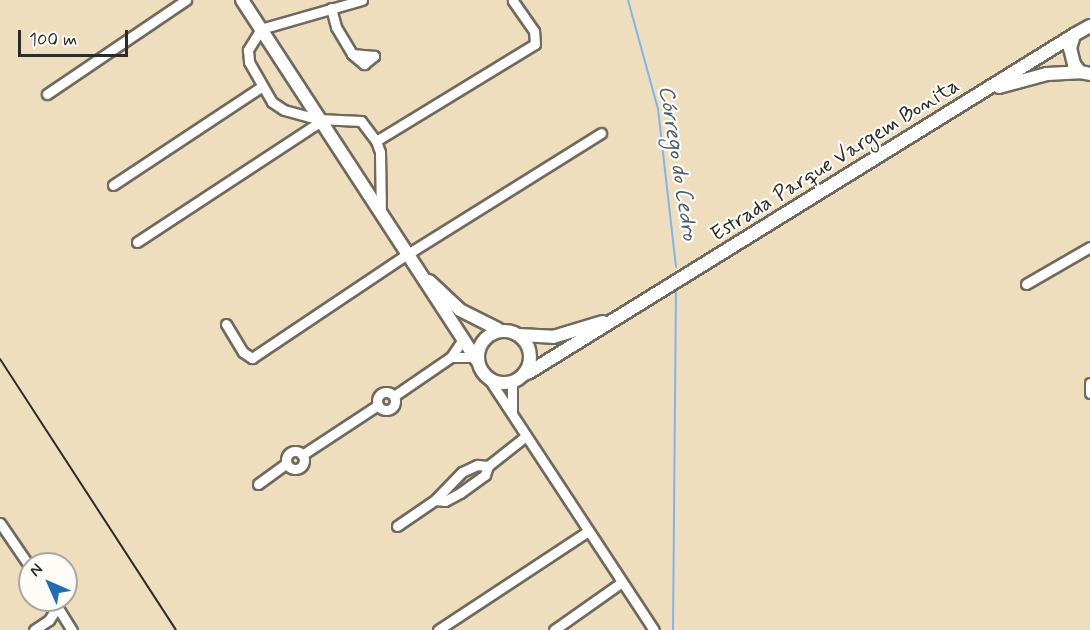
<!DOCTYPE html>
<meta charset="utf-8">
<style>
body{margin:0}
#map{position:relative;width:1090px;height:630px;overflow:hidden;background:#efdebd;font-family:Mynerve,sans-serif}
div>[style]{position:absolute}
.stream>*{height:2px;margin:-1px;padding:0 1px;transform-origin:1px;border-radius:1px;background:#7eb5ed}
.roads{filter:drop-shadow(2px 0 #706a5e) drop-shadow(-2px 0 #706a5e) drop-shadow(0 2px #706a5e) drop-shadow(0 -2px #706a5e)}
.minor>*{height:9px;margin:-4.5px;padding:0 4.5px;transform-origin:4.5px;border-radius:4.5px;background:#fff}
.minor>.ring{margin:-4.5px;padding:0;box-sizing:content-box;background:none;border:9px solid #fff;border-radius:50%}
.major>*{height:12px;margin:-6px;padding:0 6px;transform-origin:6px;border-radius:6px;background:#fff}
.major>.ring{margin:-6px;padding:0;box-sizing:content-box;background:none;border:12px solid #fff;border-radius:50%}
.rail>*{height:2px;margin:-1px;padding:0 1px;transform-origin:1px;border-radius:1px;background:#2b2b2b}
span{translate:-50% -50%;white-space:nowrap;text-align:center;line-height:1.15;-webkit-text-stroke:4.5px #fdfcf7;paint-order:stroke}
.street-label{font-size:21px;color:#2b2b2b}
.water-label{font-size:22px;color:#485b6f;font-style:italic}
.north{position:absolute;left:18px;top:552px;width:60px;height:60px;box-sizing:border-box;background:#fdfcf7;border:2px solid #a9a8a5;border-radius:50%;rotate:315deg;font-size:16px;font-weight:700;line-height:24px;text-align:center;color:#2b2b2b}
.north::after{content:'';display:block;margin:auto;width:21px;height:27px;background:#1f6fb2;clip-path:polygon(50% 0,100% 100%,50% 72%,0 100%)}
.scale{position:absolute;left:18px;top:30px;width:110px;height:27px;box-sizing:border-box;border:3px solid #2b2b2b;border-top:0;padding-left:8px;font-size:18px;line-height:21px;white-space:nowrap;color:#2b2b2b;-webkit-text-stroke:4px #fdfcf7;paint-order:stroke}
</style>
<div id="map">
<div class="stream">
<i style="left:628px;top:0;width:113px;rotate:74.6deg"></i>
<i style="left:658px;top:109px;width:159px;rotate:83.5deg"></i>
<i style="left:673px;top:630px;width:341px;rotate:-89.5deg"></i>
</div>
<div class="roads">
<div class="minor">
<i style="left:362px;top:0;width:105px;rotate:164deg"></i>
<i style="left:261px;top:29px;width:25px;rotate:122deg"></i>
<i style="left:248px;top:50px;width:12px;rotate:85deg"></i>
<i style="left:249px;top:62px;width:46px;rotate:60.1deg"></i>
<i style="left:272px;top:102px;width:14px;rotate:34deg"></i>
<i style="left:284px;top:110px;width:35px;rotate:15deg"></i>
<i style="left:318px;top:119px;width:43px;rotate:2.7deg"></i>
<i style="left:361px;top:121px;width:25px;rotate:53deg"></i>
<i style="left:376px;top:141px;width:186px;rotate:-31.4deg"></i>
<i style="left:535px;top:44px;width:13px;rotate:-94deg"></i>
<i style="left:534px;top:31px;width:37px;rotate:-125deg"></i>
<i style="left:331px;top:8px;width:20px;rotate:75deg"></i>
<i style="left:336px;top:27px;width:31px;rotate:59deg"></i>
<i style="left:352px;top:54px;width:16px;rotate:40deg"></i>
<i style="left:364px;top:64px;width:13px;rotate:-39deg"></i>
<i style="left:374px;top:56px;width:22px;rotate:-175deg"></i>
<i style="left:47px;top:94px;width:168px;rotate:-34.1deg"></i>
<i style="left:376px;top:141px;width:12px;rotate:70deg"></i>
<i style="left:380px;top:152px;width:61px;rotate:89.1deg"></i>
<i style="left:113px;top:185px;width:178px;rotate:-33.5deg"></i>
<i style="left:137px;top:242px;width:219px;rotate:-33.3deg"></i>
<i style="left:1026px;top:284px;width:74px;rotate:-30deg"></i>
<i style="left:226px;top:324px;width:33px;rotate:59deg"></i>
<i style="left:243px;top:352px;width:11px;rotate:34deg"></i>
<i style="left:252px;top:358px;width:185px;rotate:-33.8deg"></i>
<i style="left:406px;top:255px;width:230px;rotate:-32deg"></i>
<i style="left:451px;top:357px;width:23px"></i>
<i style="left:489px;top:379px;width:300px;rotate:56.7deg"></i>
<i style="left:512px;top:383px;width:30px;rotate:90deg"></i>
<i style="left:1090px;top:383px;width:10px;rotate:90deg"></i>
<i class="ring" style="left:377px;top:392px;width:9px;height:9px"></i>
<i style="left:394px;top:396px;width:69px;rotate:-34.4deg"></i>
<i style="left:451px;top:357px;width:22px;rotate:-56deg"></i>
<i class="ring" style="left:286px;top:451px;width:9px;height:9px"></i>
<i style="left:302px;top:455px;width:91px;rotate:-33.3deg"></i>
<i style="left:258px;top:484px;width:34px;rotate:-36deg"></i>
<i style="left:435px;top:500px;width:10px;rotate:6deg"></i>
<i style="left:445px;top:501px;width:17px;rotate:-28deg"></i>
<i style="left:460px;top:493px;width:31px;rotate:-36deg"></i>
<i style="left:485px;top:475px;width:9px;rotate:-72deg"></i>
<i style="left:0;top:523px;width:53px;rotate:55.7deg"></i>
<i style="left:397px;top:526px;width:46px;rotate:-34.4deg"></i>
<i style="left:435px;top:500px;width:39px;rotate:-46deg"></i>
<i style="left:462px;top:472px;width:17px;rotate:-25deg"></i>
<i style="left:477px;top:465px;width:11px;rotate:5deg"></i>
<i style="left:488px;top:466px;width:48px;rotate:-38.3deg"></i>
<i style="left:53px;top:600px;width:36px;rotate:58deg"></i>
<i style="left:34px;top:630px;width:18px;rotate:-34deg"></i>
<i style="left:49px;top:620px;width:15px;rotate:-58deg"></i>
<i style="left:438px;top:630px;width:180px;rotate:-33.4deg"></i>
<i style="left:554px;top:630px;width:83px;rotate:-35.2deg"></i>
</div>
<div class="major">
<i style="left:242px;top:0;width:431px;rotate:56.9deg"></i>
<i style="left:1090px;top:26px;width:18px;rotate:151deg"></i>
<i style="left:1074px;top:35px;width:14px;rotate:107deg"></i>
<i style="left:1070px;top:48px;width:16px;rotate:76deg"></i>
<i style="left:1074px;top:64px;width:10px;rotate:53deg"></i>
<i style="left:1080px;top:72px;width:10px;rotate:11deg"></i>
<i style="left:999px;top:87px;width:50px;rotate:-15.2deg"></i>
<i style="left:1047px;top:74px;width:33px;rotate:-3deg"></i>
<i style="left:429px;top:281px;width:42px;rotate:43.1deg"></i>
<i style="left:460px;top:310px;width:42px;rotate:26.6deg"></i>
<i class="ring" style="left:478px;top:331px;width:40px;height:40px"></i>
<i style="left:519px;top:335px;width:34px;rotate:3deg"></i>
<i style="left:553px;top:337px;width:52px;rotate:-16.7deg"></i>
<i style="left:528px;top:373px;width:642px;rotate:-31.76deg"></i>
</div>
</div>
<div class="rail">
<i style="left:0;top:359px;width:323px;rotate:57deg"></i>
</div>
<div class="street-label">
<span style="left:835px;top:160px;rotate:-32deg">Estrada Parque Vargem Bonita</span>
</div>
<div class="water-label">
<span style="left:677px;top:163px;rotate:81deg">Córrego do Cedro</span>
</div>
<div class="north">N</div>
<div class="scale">100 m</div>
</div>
